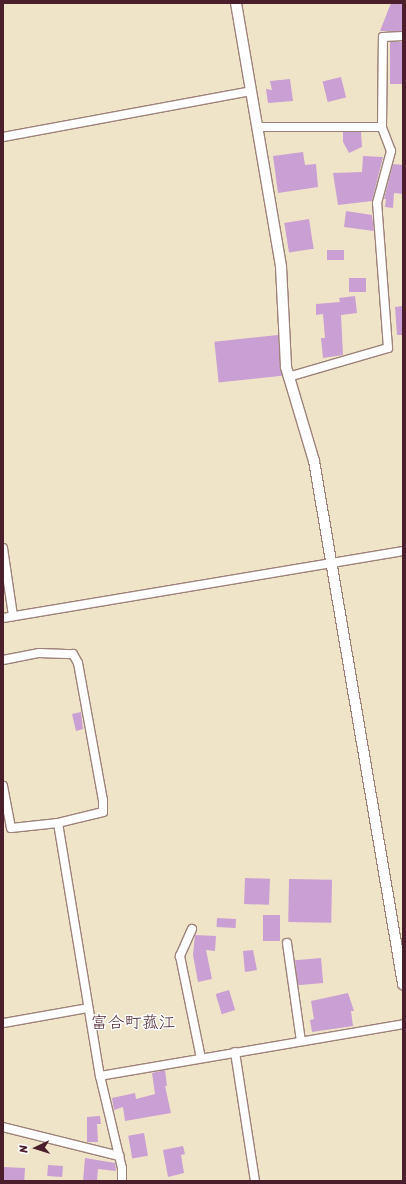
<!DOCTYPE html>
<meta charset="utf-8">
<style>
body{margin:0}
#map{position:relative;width:406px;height:1184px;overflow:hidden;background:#f0e4c8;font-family:Sriracha,"Klee One",sans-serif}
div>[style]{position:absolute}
.building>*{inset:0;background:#ca9fd4;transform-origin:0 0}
.roads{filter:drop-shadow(1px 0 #9d827a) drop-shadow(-1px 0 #9d827a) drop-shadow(0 1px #9d827a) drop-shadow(0 -1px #9d827a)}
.minor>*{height:8px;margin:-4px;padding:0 4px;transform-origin:4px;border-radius:4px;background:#fff}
.tertiary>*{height:10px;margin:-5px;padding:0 5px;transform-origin:5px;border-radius:5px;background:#fff}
span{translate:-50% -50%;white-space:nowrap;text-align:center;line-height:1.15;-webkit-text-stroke:3px #fff;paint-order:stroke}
.quarter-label{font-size:17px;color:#4a1f2b}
.frame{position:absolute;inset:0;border:4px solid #4a1f2b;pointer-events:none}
.north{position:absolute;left:16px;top:1128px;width:40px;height:40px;-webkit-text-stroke:3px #fff;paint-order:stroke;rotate:266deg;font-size:11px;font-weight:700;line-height:16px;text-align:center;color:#4a1f2b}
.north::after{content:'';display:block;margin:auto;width:14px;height:18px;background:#4a1f2b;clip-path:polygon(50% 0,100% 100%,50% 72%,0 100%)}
</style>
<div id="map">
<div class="building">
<i style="clip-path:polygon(391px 3px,403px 3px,403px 31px,380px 31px)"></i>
<i style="left:390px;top:42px;width:13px;height:42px"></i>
<i style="left:341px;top:77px;width:21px;height:19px;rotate:76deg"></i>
<i style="clip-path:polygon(290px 79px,293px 101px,268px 103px,266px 89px,272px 90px,270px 81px)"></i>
<i style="clip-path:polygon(343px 132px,361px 132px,362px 147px,349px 153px,343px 142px)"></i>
<i style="clip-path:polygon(303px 152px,305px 165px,316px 164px,318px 187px,278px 193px,273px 156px)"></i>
<i style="clip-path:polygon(363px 156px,383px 157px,372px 201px,338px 205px,333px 173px,362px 172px)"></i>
<i style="clip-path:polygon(393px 164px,403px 165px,403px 194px,394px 193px,393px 208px,385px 207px,386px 199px,384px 199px)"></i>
<i style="clip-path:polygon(346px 211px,372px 215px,374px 231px,344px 227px)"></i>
<i style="left:309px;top:219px;width:30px;height:25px;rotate:81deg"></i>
<i style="left:327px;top:250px;width:17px;height:10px"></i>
<i style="left:366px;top:278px;width:14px;height:17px;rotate:90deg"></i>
<i style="clip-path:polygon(355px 296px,357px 313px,341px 315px,343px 355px,323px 358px,321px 338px,325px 338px,323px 314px,316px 315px,316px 304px,340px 302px,339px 298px)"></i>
<i style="clip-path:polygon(403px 306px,403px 335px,397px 335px,395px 307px)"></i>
<i style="left:278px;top:335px;width:41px;height:64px;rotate:84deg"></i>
<i style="clip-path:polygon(81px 712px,83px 729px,76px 731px,72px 714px)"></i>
<i style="left:245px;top:878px;width:25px;height:26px;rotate:2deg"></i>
<i style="left:289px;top:879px;width:43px;height:43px;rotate:1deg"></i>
<i style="left:263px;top:915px;width:17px;height:26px"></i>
<i style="left:217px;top:918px;width:19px;height:9px;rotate:3deg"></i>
<i style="clip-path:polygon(195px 935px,216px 936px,215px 951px,206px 950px,212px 979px,198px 982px,193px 955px)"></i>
<i style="clip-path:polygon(253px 950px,257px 970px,245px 972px,243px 951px)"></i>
<i style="left:321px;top:958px;width:25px;height:26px;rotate:85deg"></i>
<i style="left:229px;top:990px;width:21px;height:14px;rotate:73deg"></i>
<i style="clip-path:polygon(348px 993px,354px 1011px,351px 1011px,353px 1026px,312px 1032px,310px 1020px,314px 1019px,311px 1001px)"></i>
<i style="clip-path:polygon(165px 1070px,167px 1086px,165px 1086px,171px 1113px,125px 1121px,123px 1107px,114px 1110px,112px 1098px,135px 1093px,136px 1099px,155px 1094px,152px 1073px)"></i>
<i style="clip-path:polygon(100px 1116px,101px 1124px,97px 1124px,98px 1142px,87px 1142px,87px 1117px)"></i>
<i style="left:144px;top:1133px;width:23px;height:16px;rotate:80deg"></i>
<i style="clip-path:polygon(183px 1146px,185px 1154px,181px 1155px,184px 1173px,168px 1177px,163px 1150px)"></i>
<i style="clip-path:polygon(85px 1158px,115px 1163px,116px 1171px,98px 1169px,97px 1181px,83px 1181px)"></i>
<i style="left:48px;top:1165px;width:15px;height:11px;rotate:4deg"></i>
<i style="left:4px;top:1167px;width:21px;height:14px;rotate:3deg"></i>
</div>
<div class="roads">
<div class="minor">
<i style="left:258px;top:127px;width:124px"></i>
<i style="left:382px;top:127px;width:90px;rotate:-89.4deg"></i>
<i style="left:383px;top:37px;width:20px;rotate:-3deg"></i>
<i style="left:3px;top:137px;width:252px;rotate:-10.5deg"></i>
<i style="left:288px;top:377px;width:104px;rotate:-16.2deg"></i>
<i style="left:388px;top:348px;width:145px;rotate:-94.3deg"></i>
<i style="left:377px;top:203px;width:54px;rotate:-74.9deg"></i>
<i style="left:391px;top:151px;width:26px;rotate:-111deg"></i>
<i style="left:3px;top:548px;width:69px;rotate:81.6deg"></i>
<i style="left:3px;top:618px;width:406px;rotate:-9.5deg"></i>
<i style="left:3px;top:660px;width:37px;rotate:-11deg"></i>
<i style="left:39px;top:653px;width:34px;rotate:2deg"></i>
<i style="left:73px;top:654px;width:10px;rotate:61deg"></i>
<i style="left:78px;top:663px;width:139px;rotate:79.7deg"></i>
<i style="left:103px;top:800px;width:12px;rotate:90deg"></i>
<i style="left:103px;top:812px;width:46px;rotate:166.3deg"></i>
<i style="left:58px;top:823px;width:47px;rotate:173.9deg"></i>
<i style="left:11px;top:828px;width:43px;rotate:-100.8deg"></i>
<i style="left:58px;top:823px;width:256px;rotate:80.6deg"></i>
<i style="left:100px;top:1076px;width:95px;rotate:76.6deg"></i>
<i style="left:122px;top:1168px;width:13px;rotate:90deg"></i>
<i style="left:192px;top:929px;width:30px;rotate:114deg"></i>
<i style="left:180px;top:956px;width:104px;rotate:78.4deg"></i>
<i style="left:287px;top:943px;width:99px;rotate:81.9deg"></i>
<i style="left:3px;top:1023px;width:86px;rotate:-10deg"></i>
<i style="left:235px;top:1052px;width:131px;rotate:81.2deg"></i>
<i style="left:100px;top:1076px;width:307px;rotate:-9.7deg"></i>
<i style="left:3px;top:1127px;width:120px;rotate:14deg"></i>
</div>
<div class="tertiary">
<i style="left:236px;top:3px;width:268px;rotate:80.3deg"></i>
<i style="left:281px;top:267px;width:100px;rotate:87.1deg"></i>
<i style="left:286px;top:367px;width:98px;rotate:73.4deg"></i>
<i style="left:314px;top:461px;width:531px;rotate:80.34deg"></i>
</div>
</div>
<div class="quarter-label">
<span style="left:133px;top:1023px">富合町菰江</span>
</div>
<div class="frame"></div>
<div class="north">N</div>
</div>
